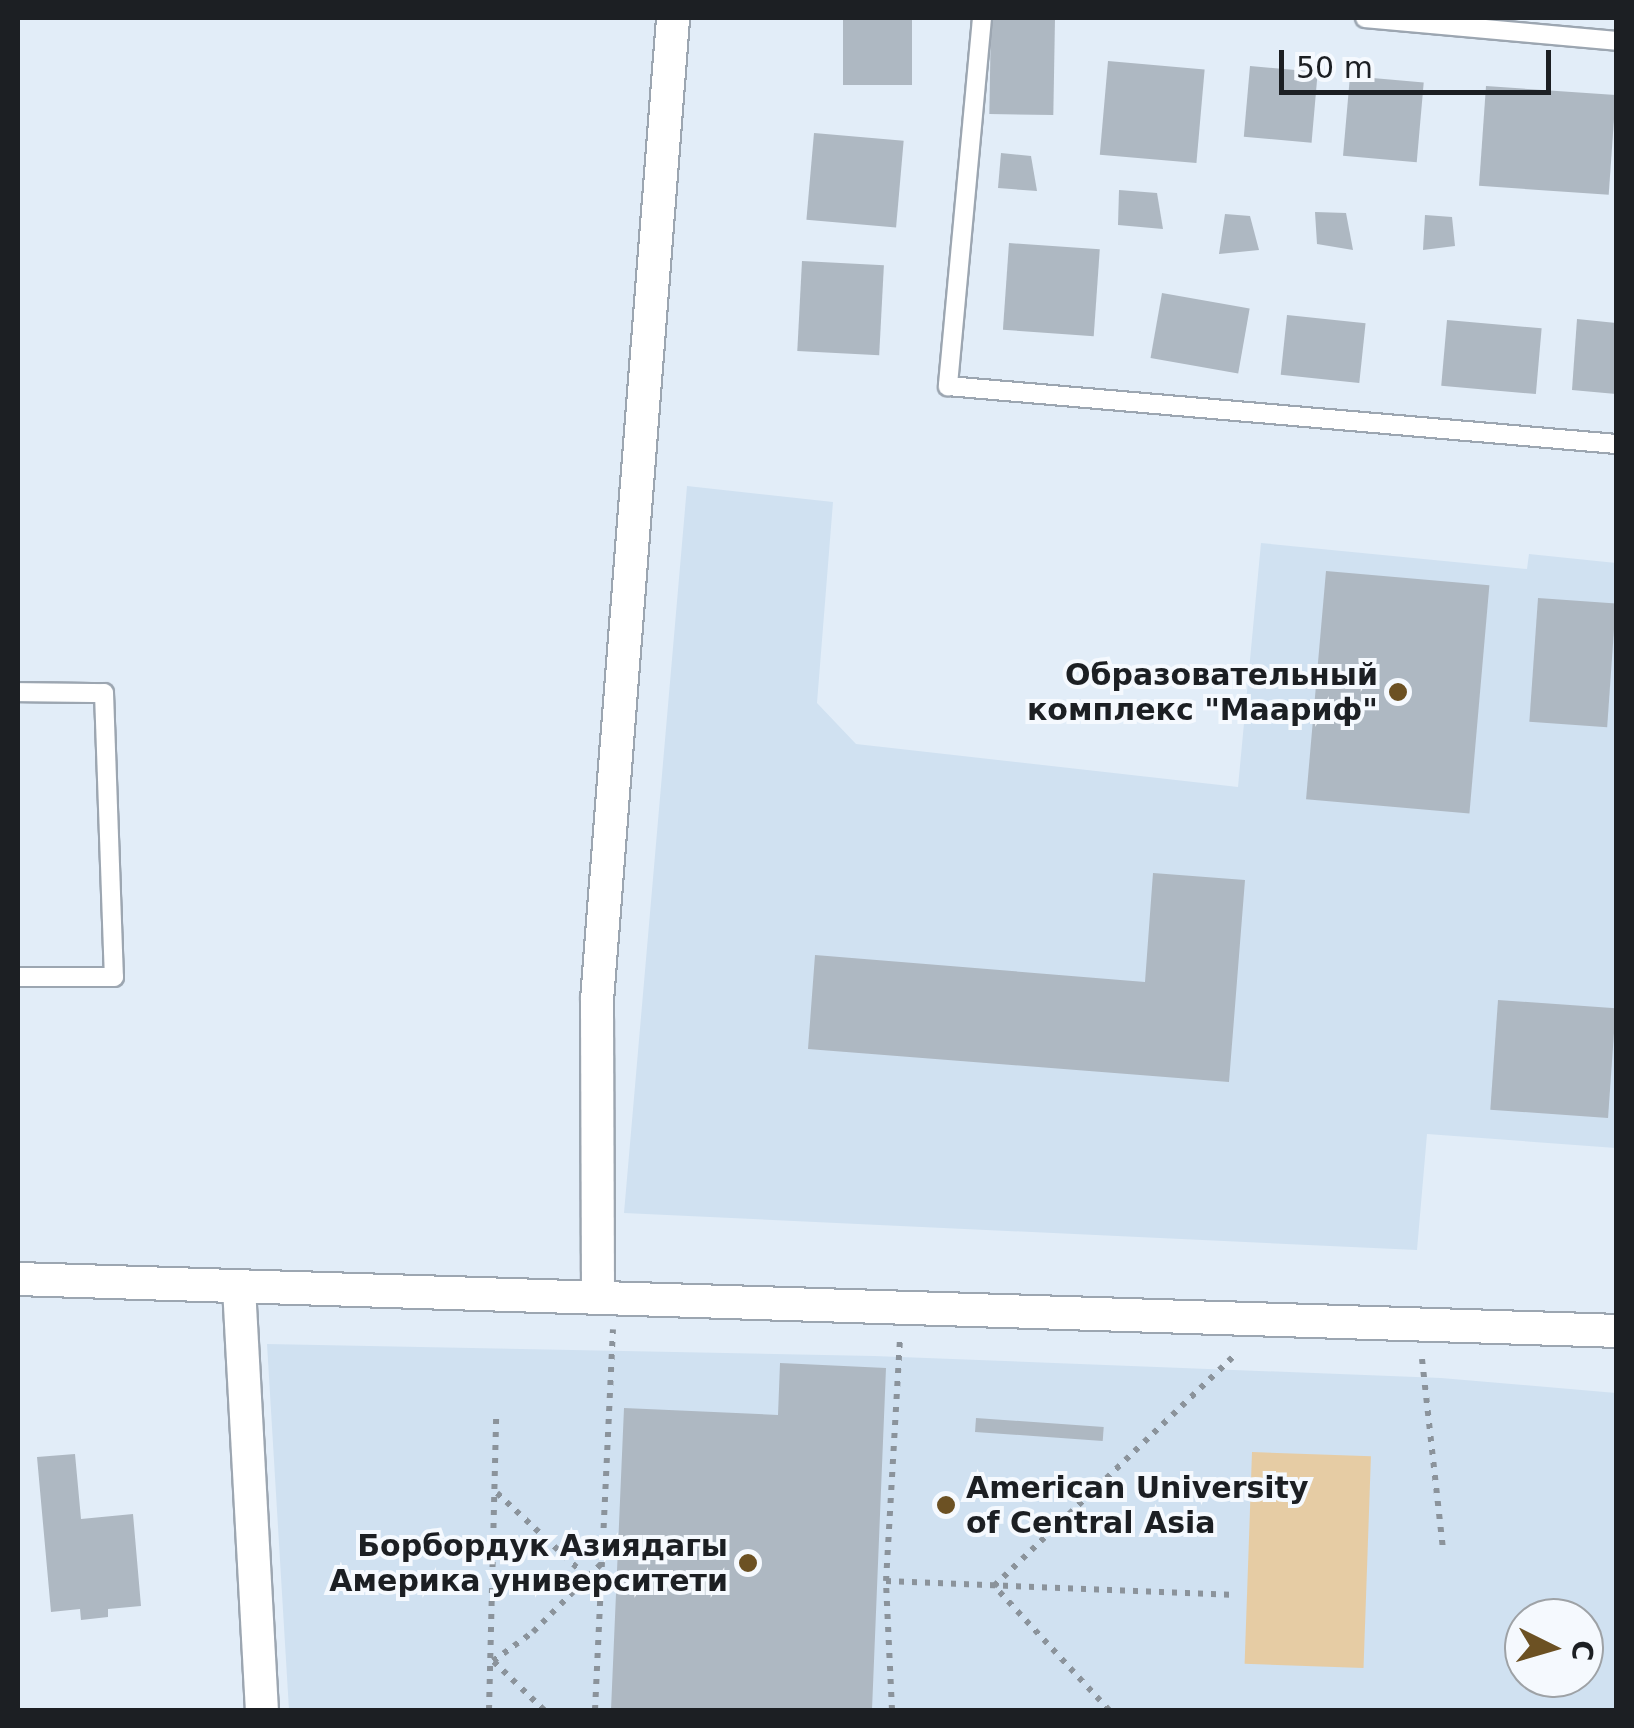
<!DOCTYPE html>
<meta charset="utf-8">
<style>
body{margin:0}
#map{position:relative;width:1634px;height:1728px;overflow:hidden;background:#e2edf8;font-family:"DejaVu Sans",sans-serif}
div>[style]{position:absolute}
.built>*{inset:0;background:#d0e1f1}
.green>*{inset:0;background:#e6cca4;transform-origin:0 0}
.building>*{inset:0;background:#aeb8c2;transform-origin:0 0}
.path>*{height:6px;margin-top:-3px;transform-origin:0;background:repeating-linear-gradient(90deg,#8b939b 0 5px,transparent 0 13px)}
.roads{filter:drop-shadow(2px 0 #9ca6b1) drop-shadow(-2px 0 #9ca6b1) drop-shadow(0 2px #9ca6b1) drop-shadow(0 -2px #9ca6b1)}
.lane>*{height:18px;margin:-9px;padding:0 9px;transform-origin:9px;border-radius:9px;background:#fff}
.street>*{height:32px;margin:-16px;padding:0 16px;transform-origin:16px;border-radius:16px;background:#fff}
.dots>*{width:28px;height:28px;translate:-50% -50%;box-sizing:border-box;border:5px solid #f5f9fe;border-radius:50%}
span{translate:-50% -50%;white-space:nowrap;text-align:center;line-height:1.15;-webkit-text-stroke:8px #f5f9fe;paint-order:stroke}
.poi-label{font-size:30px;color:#1c1f23;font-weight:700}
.right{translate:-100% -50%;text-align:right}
.left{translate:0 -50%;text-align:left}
.frame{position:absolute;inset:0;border:20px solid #1c1f23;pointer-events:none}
.north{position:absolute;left:1504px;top:1598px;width:100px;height:100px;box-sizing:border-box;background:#f5f9fe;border:2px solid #9ea2a6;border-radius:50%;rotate:95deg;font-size:28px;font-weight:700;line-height:40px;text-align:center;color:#1c1f23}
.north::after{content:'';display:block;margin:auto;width:35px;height:45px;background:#6c5123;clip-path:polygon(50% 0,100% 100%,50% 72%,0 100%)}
.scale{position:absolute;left:1279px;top:50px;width:272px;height:45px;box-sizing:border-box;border:5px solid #1c1f23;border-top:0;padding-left:12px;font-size:30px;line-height:35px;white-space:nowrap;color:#1c1f23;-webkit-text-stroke:8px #f5f9fe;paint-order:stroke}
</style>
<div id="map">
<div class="built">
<i style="clip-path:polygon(687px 486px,833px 502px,817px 703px,856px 744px,1238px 787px,1261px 543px,1527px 569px,1529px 554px,1616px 563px,1616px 1148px,1427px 1134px,1417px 1250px,624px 1213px)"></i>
<i style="clip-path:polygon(evenodd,267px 1344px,874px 1356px,1441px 1378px,1616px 1393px,1616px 1710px,289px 1710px,267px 1344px,1524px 1618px,1584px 1618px,1584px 1678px,1524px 1678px,1524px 1618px)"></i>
</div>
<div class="green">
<i style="left:1252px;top:1452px;width:119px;height:212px;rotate:2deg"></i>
</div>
<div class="building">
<i style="left:843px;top:18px;width:69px;height:67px"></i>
<i style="left:991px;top:18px;width:64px;height:96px;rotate:1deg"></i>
<i style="left:1108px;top:61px;width:97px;height:94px;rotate:5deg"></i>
<i style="left:1250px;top:66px;width:68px;height:71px;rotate:5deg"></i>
<i style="left:1350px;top:76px;width:74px;height:80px;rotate:5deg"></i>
<i style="left:1486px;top:86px;width:130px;height:100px;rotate:4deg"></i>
<i style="left:814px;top:133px;width:90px;height:87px;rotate:5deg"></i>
<i style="clip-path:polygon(1001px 153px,1031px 156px,1037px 191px,998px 188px)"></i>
<i style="clip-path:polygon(1119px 190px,1157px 193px,1163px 229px,1118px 225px)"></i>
<i style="clip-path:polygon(1315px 212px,1346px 213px,1353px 250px,1317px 244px)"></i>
<i style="clip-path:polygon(1225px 214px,1250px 216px,1259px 250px,1219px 254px)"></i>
<i style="clip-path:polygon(1425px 215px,1452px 217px,1455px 246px,1423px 250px)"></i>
<i style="left:1009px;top:243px;width:91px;height:87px;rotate:4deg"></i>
<i style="left:802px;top:261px;width:82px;height:90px;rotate:3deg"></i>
<i style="left:1162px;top:293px;width:89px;height:66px;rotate:10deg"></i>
<i style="left:1287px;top:315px;width:79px;height:60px;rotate:6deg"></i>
<i style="clip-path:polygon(1577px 319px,1616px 323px,1616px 394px,1572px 390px)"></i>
<i style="left:1447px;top:320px;width:95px;height:66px;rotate:5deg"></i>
<i style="left:1326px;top:571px;width:164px;height:229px;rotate:5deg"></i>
<i style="left:1538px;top:598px;width:78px;height:124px;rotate:4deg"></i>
<i style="clip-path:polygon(1153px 873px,1245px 880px,1229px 1082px,808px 1049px,815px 955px,1145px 982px)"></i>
<i style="left:1498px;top:1000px;width:118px;height:110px;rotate:4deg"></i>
<i style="clip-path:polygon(780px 1363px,886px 1368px,872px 1710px,611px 1710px,624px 1408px,778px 1415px)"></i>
<i style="left:976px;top:1418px;width:128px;height:14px;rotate:4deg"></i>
<i style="clip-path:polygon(75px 1454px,81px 1519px,133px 1514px,141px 1606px,108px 1609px,108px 1617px,81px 1620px,80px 1609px,51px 1612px,37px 1457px)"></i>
</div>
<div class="path">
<i style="left:1422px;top:1359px;width:192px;rotate:83.7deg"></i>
<i style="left:497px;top:1493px;width:142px;rotate:43deg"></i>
<i style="left:886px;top:1581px;width:351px;rotate:2.3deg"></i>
<i style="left:489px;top:1710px;width:297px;rotate:-88.6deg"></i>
<i style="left:544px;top:1710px;width:71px;rotate:-136.1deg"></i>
<i style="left:493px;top:1661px;width:49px;rotate:-35.9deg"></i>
<i style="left:533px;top:1632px;width:96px;rotate:-45deg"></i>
<i style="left:595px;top:1710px;width:381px;rotate:-87.3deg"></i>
<i style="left:892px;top:1710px;width:129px;rotate:-92.7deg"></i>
<i style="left:886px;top:1581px;width:240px;rotate:-86.7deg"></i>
<i style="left:1109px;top:1710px;width:169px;rotate:-132.8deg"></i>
<i style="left:994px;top:1586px;width:337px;rotate:-43.8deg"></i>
</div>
<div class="roads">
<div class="lane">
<i style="left:982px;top:18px;width:370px;rotate:95.3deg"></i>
<i style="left:948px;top:386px;width:671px;rotate:4.96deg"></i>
<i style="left:1365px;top:18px;width:252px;rotate:5.2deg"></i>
<i style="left:18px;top:692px;width:86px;rotate:0.7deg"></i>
<i style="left:104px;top:693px;width:284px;rotate:88deg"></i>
<i style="left:114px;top:977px;width:96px;rotate:180deg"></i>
</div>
<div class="street">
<i style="left:18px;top:1279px;width:1599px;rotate:1.86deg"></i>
<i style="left:239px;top:1287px;width:424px;rotate:86.9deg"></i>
<i style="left:598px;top:1296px;width:296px;rotate:-90.2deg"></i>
<i style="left:597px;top:1000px;width:985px;rotate:-85.57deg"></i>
</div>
</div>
<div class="dots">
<i style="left:1398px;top:692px;background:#6c5123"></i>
<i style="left:946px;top:1505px;background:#6c5123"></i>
<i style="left:748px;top:1563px;background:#6c5123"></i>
</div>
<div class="poi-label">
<span class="right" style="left:1378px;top:692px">Образовательный<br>комплекс "Маариф"</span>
<span class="left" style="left:966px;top:1505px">American University<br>of Central Asia</span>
<span class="right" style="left:728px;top:1563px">Борбордук Азиядагы<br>Америка университети</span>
</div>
<div class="frame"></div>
<div class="north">С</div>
<div class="scale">50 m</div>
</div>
